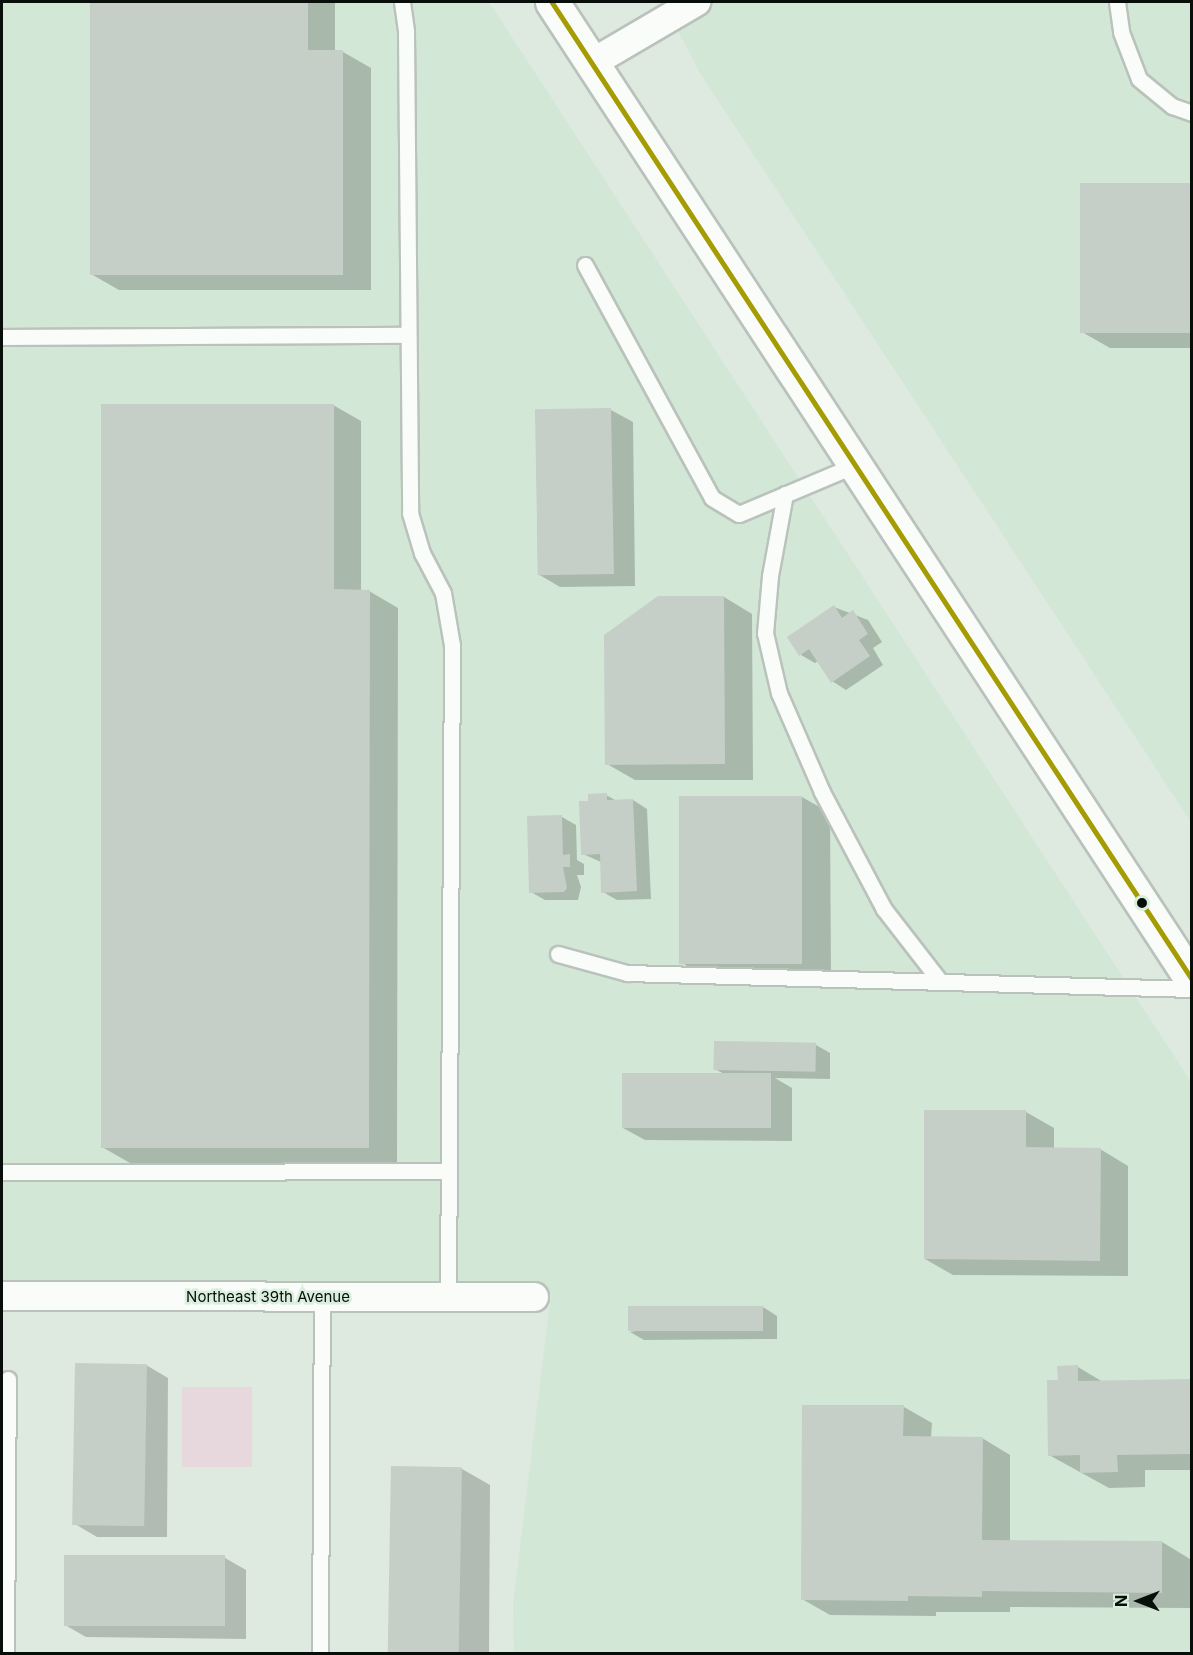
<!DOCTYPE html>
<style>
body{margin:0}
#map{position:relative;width:1193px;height:1655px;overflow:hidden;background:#dee9e0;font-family:Inter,sans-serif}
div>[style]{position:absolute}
.built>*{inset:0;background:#d3e7d6}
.green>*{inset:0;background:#e7d8de;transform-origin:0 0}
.shadow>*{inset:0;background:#0003}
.building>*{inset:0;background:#c5cec7;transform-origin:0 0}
.roads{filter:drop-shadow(2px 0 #b9c2bb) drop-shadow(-2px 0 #b9c2bb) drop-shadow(0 2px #b9c2bb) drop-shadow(0 -2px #b9c2bb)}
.service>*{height:15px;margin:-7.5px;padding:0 7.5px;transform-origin:7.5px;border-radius:7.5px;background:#fafcfa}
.minor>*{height:28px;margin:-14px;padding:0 14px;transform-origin:14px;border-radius:14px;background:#fafcfa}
.secondary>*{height:33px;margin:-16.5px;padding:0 16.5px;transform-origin:16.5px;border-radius:16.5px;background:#fafcfa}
.bus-1>*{height:4.5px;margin:-2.25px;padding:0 2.25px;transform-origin:2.25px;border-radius:2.25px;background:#a59b02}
.dots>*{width:16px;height:16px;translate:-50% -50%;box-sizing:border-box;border:3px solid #d9eedc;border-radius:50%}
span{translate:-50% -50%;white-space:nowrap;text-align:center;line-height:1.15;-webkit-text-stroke:5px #d9eedc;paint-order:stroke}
.street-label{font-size:15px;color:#080f0a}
.frame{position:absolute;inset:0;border:3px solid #080f0a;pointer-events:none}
.north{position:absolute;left:1109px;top:1571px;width:60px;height:60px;-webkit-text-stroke:4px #d9eedc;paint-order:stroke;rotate:270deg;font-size:16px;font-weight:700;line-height:24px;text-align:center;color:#080f0a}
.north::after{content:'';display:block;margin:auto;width:21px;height:27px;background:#080f0a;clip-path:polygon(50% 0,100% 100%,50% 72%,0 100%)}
</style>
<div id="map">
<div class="built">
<i style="clip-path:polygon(2px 2px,489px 2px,1191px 1082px,1191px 1653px,514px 1653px,513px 1604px,551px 1294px,2px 1300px)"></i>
<i style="clip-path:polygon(663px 2px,1191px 2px,1191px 822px,700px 73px)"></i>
</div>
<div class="green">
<i style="left:182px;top:1387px;width:70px;height:80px"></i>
</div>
<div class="shadow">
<i style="clip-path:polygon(92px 2px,335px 2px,335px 52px,343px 52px,371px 68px,371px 290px,119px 290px,91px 274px)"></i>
<i style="clip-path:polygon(1192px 184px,1192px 348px,1110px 348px,1082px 332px)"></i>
<i style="clip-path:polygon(333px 405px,361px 421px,361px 591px,369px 591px,398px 608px,397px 1163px,130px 1163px,102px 1147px)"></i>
<i style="clip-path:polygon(611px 410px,633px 422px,635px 586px,560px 587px,538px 574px,536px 411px)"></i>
<i style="clip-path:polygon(724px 597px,752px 614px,753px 780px,635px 780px,607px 764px)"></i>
<i style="clip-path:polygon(834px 607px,868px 620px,882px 642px,873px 648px,883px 665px,846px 690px,832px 681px,818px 661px,815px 663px,801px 655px)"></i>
<i style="clip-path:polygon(606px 795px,617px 801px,633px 800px,647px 809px,651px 899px,617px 900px,603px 892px,601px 862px,583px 854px,590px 802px)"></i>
<i style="clip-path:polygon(802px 797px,830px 813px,831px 979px,710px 979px,682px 963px)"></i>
<i style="clip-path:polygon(562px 817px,576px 825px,577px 860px,584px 864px,584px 875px,577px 875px,581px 887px,578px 900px,545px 900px,531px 892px)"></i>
<i style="clip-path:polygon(816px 1045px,830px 1053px,830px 1079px,775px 1078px,792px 1088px,792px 1141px,645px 1140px,623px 1128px,726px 1075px,715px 1069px)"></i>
<i style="clip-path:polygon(926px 1111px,1026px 1112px,1054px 1128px,1054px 1149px,1100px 1149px,1128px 1166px,1128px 1276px,953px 1275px,925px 1259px)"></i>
<i style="clip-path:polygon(763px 1307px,777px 1316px,777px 1339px,644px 1340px,630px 1332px)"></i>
<i style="clip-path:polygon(146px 1365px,168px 1378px,167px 1537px,97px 1537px,75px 1524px)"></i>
<i style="clip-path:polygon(1078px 1367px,1103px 1382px,1192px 1381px,1192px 1470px,1145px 1470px,1145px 1487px,1109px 1488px,1049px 1455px,1059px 1381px)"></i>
<i style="clip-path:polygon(904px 1407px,932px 1423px,931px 1438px,982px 1438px,1010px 1455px,1010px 1541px,1162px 1542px,1190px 1559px,1190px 1608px,1010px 1607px,1010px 1612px,936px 1612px,936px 1616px,830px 1615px,802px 1599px)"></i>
<i style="clip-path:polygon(393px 1468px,462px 1469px,490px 1485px,489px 1654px,390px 1654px)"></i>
<i style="clip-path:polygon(225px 1558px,246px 1570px,246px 1639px,86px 1637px,65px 1625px)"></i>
</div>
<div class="building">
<i style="clip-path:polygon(90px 2px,308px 2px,308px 50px,343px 50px,343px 275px,90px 275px)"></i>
<i style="left:1080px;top:183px;width:112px;height:150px"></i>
<i style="clip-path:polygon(101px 404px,334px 404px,334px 589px,370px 590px,369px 1148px,101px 1148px)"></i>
<i style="left:611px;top:408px;width:166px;height:76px;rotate:89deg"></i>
<i style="clip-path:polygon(658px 596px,724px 596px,725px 764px,605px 765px,604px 635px)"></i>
<i style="clip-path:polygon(834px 605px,842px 618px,853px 610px,868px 634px,859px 640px,870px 656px,831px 683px,809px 649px,799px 656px,787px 637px)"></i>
<i style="clip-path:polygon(607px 793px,607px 800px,633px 799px,637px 891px,601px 893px,600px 854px,581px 855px,579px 801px,588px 801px,588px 794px)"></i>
<i style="left:679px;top:796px;width:123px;height:168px"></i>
<i style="clip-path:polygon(562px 815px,563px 855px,570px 854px,570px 867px,563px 867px,567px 888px,564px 892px,529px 893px,527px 816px)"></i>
<i style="left:714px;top:1041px;width:102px;height:29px;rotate:1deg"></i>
<i style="left:622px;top:1073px;width:149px;height:55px"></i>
<i style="clip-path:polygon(924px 1110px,1026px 1110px,1026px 1147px,1101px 1148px,1100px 1261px,924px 1259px)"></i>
<i style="left:763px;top:1306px;width:25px;height:135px;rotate:90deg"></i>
<i style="left:75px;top:1363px;width:72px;height:162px;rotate:1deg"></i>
<i style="clip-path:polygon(1078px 1365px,1078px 1381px,1192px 1379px,1192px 1454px,1117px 1455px,1118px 1472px,1080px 1473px,1080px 1455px,1048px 1456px,1047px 1380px,1058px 1380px,1057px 1366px)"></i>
<i style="clip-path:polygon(802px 1405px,904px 1405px,903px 1436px,983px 1437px,982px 1540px,1162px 1541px,1162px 1593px,982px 1591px,982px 1597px,908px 1596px,908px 1601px,801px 1600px)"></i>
<i style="left:391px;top:1466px;width:71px;height:188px;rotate:1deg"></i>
<i style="left:64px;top:1555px;width:161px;height:71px"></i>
</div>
<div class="roads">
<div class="service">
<i style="left:402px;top:2px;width:30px;rotate:82deg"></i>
<i style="left:406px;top:32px;width:481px;rotate:89.5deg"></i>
<i style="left:410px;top:513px;width:42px;rotate:73.3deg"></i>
<i style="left:422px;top:553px;width:45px;rotate:62.3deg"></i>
<i style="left:443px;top:593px;width:53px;rotate:80.2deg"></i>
<i style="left:452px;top:645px;width:652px;rotate:90.35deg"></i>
<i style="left:1117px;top:2px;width:30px;rotate:82deg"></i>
<i style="left:1121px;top:32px;width:50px;rotate:69deg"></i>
<i style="left:1139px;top:79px;width:43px;rotate:39.3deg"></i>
<i style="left:1172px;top:106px;width:21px;rotate:19deg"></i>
<i style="left:585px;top:265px;width:265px;rotate:61.4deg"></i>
<i style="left:712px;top:498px;width:31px;rotate:31deg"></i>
<i style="left:739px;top:514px;width:126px;rotate:-22.9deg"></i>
<i style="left:2px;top:337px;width:406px;rotate:-0.3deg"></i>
<i style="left:785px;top:494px;width:83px;rotate:100.4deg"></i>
<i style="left:770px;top:576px;width:57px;rotate:95deg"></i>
<i style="left:765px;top:633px;width:62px;rotate:76.9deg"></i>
<i style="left:779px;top:693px;width:108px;rotate:66.5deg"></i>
<i style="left:822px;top:792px;width:132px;rotate:62.1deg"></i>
<i style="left:884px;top:909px;width:90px;rotate:52.2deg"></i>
<i style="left:558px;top:954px;width:72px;rotate:15.4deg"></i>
<i style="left:627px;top:973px;width:565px;rotate:1.62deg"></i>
<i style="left:2px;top:1172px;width:445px;rotate:-0.1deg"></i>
<i style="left:6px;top:1654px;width:275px;rotate:-89.6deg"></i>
<i style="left:320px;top:1654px;width:357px;rotate:-89.7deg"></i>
</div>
<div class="minor">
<i style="left:592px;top:63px;width:121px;rotate:-30.4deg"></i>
<i style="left:2px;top:1296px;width:532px;rotate:0.11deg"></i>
</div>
<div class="secondary">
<i style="left:552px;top:2px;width:1169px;rotate:56.8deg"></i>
</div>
</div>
<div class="bus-1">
<i style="left:552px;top:2px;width:1168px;rotate:56.77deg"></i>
</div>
<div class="dots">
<i style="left:1142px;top:903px;background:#080f0a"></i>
</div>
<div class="street-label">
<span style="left:268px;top:1297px">Northeast 39th Avenue</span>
</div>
<div class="frame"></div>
<div class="north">N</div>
</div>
